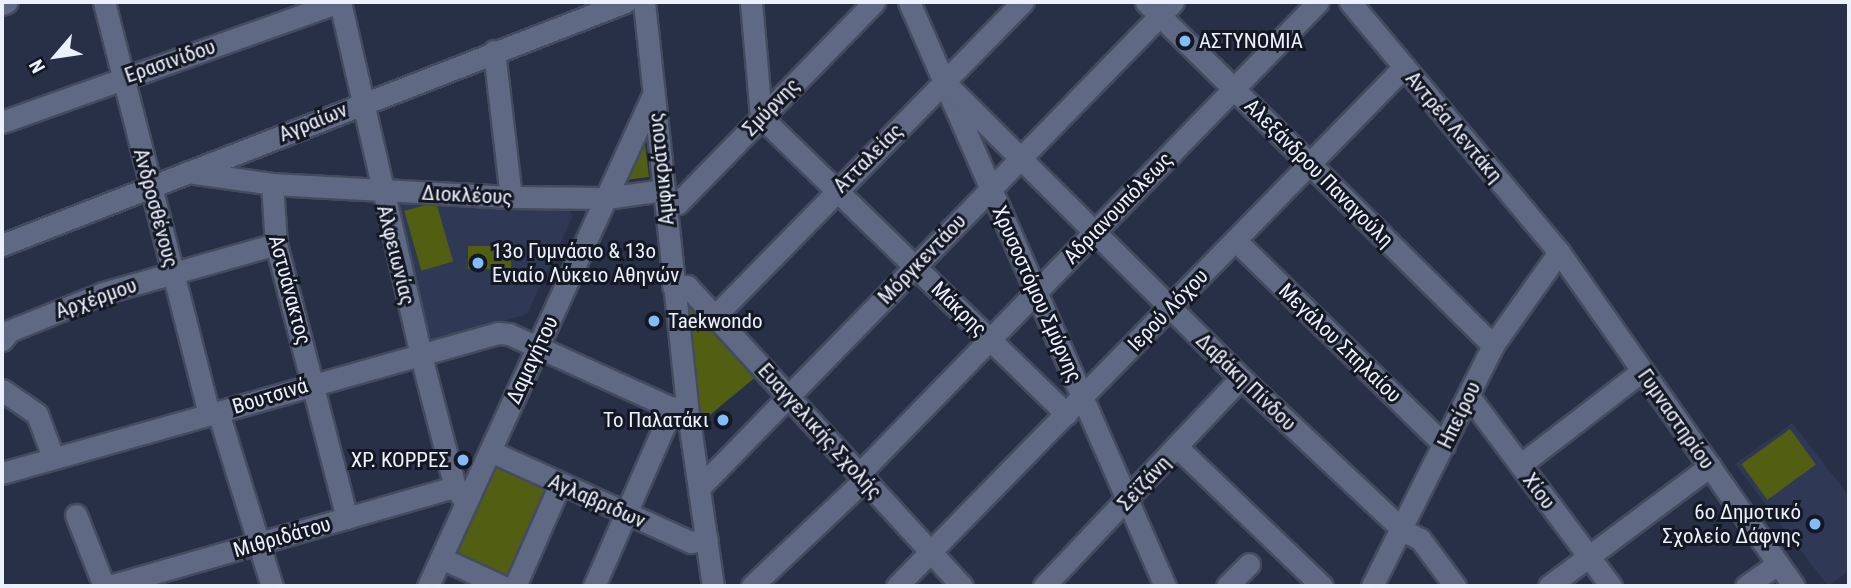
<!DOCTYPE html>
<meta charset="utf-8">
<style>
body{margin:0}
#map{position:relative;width:1851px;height:588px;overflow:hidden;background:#283047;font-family:"Roboto Condensed",sans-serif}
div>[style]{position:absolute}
.built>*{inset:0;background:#2f3955}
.green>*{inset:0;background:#525f13;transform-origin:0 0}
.roads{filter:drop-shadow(2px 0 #454b5f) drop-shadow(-2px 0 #454b5f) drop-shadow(0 2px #454b5f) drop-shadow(0 -2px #454b5f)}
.minor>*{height:21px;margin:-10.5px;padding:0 10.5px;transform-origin:10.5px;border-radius:10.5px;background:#5f6983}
.dots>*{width:19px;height:19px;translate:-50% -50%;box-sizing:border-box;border:4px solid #141823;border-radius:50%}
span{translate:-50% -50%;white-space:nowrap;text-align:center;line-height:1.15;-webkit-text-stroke:6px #141823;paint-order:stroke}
.poi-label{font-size:21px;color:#ecf1fe}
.left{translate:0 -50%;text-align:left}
.right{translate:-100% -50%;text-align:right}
.street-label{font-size:21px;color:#ecf1fe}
.frame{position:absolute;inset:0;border:4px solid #ecf1fe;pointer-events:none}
.north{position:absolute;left:21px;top:21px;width:70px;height:70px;-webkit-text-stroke:5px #141823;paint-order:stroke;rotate:241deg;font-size:19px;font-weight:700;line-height:28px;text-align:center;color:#ecf1fe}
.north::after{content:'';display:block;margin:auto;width:24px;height:32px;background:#ecf1fe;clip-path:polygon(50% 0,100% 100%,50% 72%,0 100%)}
</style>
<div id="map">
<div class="built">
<i style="clip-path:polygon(398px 200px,567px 207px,573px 216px,527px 314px,427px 343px,392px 207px)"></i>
<i style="clip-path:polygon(1792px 423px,1849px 496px,1849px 571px,1828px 586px,1735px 464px)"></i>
</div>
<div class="green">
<i style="clip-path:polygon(643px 128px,649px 177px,618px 181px)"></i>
<i style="left:436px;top:202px;width:62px;height:33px;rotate:74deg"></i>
<i style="left:511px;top:246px;width:23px;height:43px;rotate:90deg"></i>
<i style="clip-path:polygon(690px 305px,758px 375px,699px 424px,687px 310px)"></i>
<i style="left:1790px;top:429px;width:44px;height:60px;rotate:54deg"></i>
<i style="left:490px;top:464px;width:68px;height:96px;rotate:25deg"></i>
</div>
<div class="roads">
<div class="minor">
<i style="left:104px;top:2px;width:426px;rotate:75.7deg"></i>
<i style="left:340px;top:2px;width:359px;rotate:77.1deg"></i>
<i style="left:420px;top:352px;width:139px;rotate:75.5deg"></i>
<i style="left:455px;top:487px;width:19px;rotate:55deg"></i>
<i style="left:644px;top:2px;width:406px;rotate:83.9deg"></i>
<i style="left:687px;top:406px;width:182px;rotate:81.8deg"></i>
<i style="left:751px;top:2px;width:115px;rotate:85deg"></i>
<i style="left:761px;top:117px;width:426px;rotate:44.2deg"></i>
<i style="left:909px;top:2px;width:638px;rotate:66.33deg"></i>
<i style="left:1146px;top:2px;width:488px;rotate:44.7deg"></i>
<i style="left:1350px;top:2px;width:326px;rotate:50.1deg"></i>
<i style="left:1559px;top:252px;width:408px;rotate:54.9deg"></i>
<i style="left:2px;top:4px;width:5px;rotate:-22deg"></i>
<i style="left:494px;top:51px;width:147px;rotate:83.4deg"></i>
<i style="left:943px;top:81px;width:421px;rotate:44.9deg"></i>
<i style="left:1241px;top:378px;width:224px;rotate:43.2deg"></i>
<i style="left:1404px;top:531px;width:18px;rotate:27deg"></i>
<i style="left:1420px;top:539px;width:59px;rotate:53.3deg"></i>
<i style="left:2px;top:122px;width:358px;rotate:-19.6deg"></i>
<i style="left:188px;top:172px;width:85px;rotate:8.1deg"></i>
<i style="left:272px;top:184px;width:239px;rotate:3.1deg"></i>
<i style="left:511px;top:197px;width:95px;rotate:0.6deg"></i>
<i style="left:606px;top:198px;width:59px;rotate:-7.9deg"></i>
<i style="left:272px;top:184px;width:60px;rotate:86.2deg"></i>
<i style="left:276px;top:244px;width:283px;rotate:75.5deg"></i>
<i style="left:666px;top:205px;width:12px;rotate:-9deg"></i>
<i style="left:678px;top:203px;width:281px;rotate:-45.7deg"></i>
<i style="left:1235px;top:240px;width:293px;rotate:44.4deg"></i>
<i style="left:2px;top:245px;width:669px;rotate:-21.31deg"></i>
<i style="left:673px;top:286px;width:14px"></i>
<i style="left:687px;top:286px;width:407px;rotate:47.5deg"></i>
<i style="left:715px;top:316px;width:440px;rotate:-45.6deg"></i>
<i style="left:2px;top:340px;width:11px;rotate:-52deg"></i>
<i style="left:9px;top:331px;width:101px;rotate:-22deg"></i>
<i style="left:103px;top:293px;width:180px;rotate:-15.8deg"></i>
<i style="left:2px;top:390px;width:42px;rotate:34.4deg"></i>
<i style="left:37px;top:414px;width:46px;rotate:69.6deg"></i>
<i style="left:1468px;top:395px;width:239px;rotate:53.2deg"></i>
<i style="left:218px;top:412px;width:182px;rotate:72.8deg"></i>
<i style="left:1177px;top:447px;width:201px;rotate:43.8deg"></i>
<i style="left:490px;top:451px;width:221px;rotate:24.4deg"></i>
<i style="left:691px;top:542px;width:16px;rotate:-11deg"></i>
<i style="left:1520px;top:465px;width:154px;rotate:-37.6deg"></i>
<i style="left:2px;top:473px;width:515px;rotate:-15.76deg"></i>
<i style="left:498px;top:333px;width:11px;rotate:5deg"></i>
<i style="left:509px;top:334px;width:179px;rotate:24.4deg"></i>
<i style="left:672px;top:408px;width:15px;rotate:-8deg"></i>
<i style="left:859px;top:474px;width:658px;rotate:-45.8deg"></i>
<i style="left:699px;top:488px;width:679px;rotate:-45.72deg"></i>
<i style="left:76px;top:515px;width:76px;rotate:68.5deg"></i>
<i style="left:441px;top:558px;width:67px;rotate:24.7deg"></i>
<i style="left:109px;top:586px;width:360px;rotate:-16deg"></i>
<i style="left:428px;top:586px;width:538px;rotate:-65.39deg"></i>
<i style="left:515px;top:586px;width:111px;rotate:-66.2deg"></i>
<i style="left:594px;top:586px;width:194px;rotate:-66.3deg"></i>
<i style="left:752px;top:586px;width:154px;rotate:-43.4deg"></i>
<i style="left:897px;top:586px;width:726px;rotate:-45.67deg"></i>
<i style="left:1044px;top:586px;width:286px;rotate:-46.6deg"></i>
<i style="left:1227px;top:586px;width:31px;rotate:-45deg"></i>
<i style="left:1372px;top:586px;width:270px;rotate:-63.3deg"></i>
<i style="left:1493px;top:345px;width:114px;rotate:-54.6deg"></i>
<i style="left:1549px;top:586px;width:201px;rotate:-36.7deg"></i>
<i style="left:1746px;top:586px;width:39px;rotate:-35deg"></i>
</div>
</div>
<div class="dots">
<i style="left:1185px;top:41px;background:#82bcfa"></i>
<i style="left:478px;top:263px;background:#82bcfa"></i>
<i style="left:654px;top:321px;background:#82bcfa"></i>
<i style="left:723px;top:420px;background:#82bcfa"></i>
<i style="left:463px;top:460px;background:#82bcfa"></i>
<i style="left:1815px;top:524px;background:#82bcfa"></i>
</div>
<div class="poi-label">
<span class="left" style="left:1199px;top:41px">ΑΣΤΥΝΟΜΙΑ</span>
<span class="left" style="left:492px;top:263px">13ο Γυμνάσιο &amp; 13ο<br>Ενιαίο Λύκειο Αθηνών</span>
<span class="left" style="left:668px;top:321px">Taekwondo</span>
<span class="right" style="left:709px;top:420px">Το Παλατάκι</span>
<span class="right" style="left:449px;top:460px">ΧΡ. ΚΟΡΡΕΣ</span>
<span class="right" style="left:1801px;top:524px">6ο Δημοτικό<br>Σχολείο Δάφνης</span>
</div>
<div class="street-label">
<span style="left:170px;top:61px;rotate:-19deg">Ερασινίδου</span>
<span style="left:771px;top:107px;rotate:-46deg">Σμύρνης</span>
<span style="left:313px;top:122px;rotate:-22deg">Αγραίων</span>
<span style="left:1454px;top:127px;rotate:50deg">Αντρέα Λεντάκη</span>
<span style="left:868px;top:158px;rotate:-45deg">Ατταλείας</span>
<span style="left:661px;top:169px;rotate:-96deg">Αμφικράτους</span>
<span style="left:1319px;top:173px;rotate:45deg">Αλεξάνδρου Παναγούλη</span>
<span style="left:467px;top:195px;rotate:3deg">Διοκλέους</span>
<span style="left:156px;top:208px;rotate:75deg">Ανδροσθένους</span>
<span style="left:1118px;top:208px;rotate:-46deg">Αδριανουπόλεως</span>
<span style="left:396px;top:255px;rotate:76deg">Αλφειωνίας</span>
<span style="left:922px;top:259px;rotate:-46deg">Μόργκεντάου</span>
<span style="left:290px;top:290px;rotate:75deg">Αστυάνακτος</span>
<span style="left:1037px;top:294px;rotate:66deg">Χρυσοστόμου Σμύρνης</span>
<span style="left:96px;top:298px;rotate:-19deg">Αρχέρμου</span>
<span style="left:959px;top:309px;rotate:44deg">Μάκρης</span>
<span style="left:1168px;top:310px;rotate:-46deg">Ιερού Λόχου</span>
<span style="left:1340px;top:343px;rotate:44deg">Μεγάλου Σπηλαίου</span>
<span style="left:532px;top:360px;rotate:-65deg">Δαμαγήτου</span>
<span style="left:1246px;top:382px;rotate:44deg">Δαβάκη Πίνδου</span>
<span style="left:270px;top:396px;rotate:-17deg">Βουτσινά</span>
<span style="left:1459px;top:415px;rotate:-64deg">Ηπείρου</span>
<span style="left:1676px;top:419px;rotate:55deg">Γυμναστηρίου</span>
<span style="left:820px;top:431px;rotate:48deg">Ευαγγελικής Σχολής</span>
<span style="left:1144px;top:483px;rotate:-47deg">Σεϊζάνη</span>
<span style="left:1539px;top:491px;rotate:53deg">Χίου</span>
<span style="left:597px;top:501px;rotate:24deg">Αγλαβριδων</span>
<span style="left:282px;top:537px;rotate:-16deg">Μιθριδάτου</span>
</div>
<div class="frame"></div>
<div class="north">N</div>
</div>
